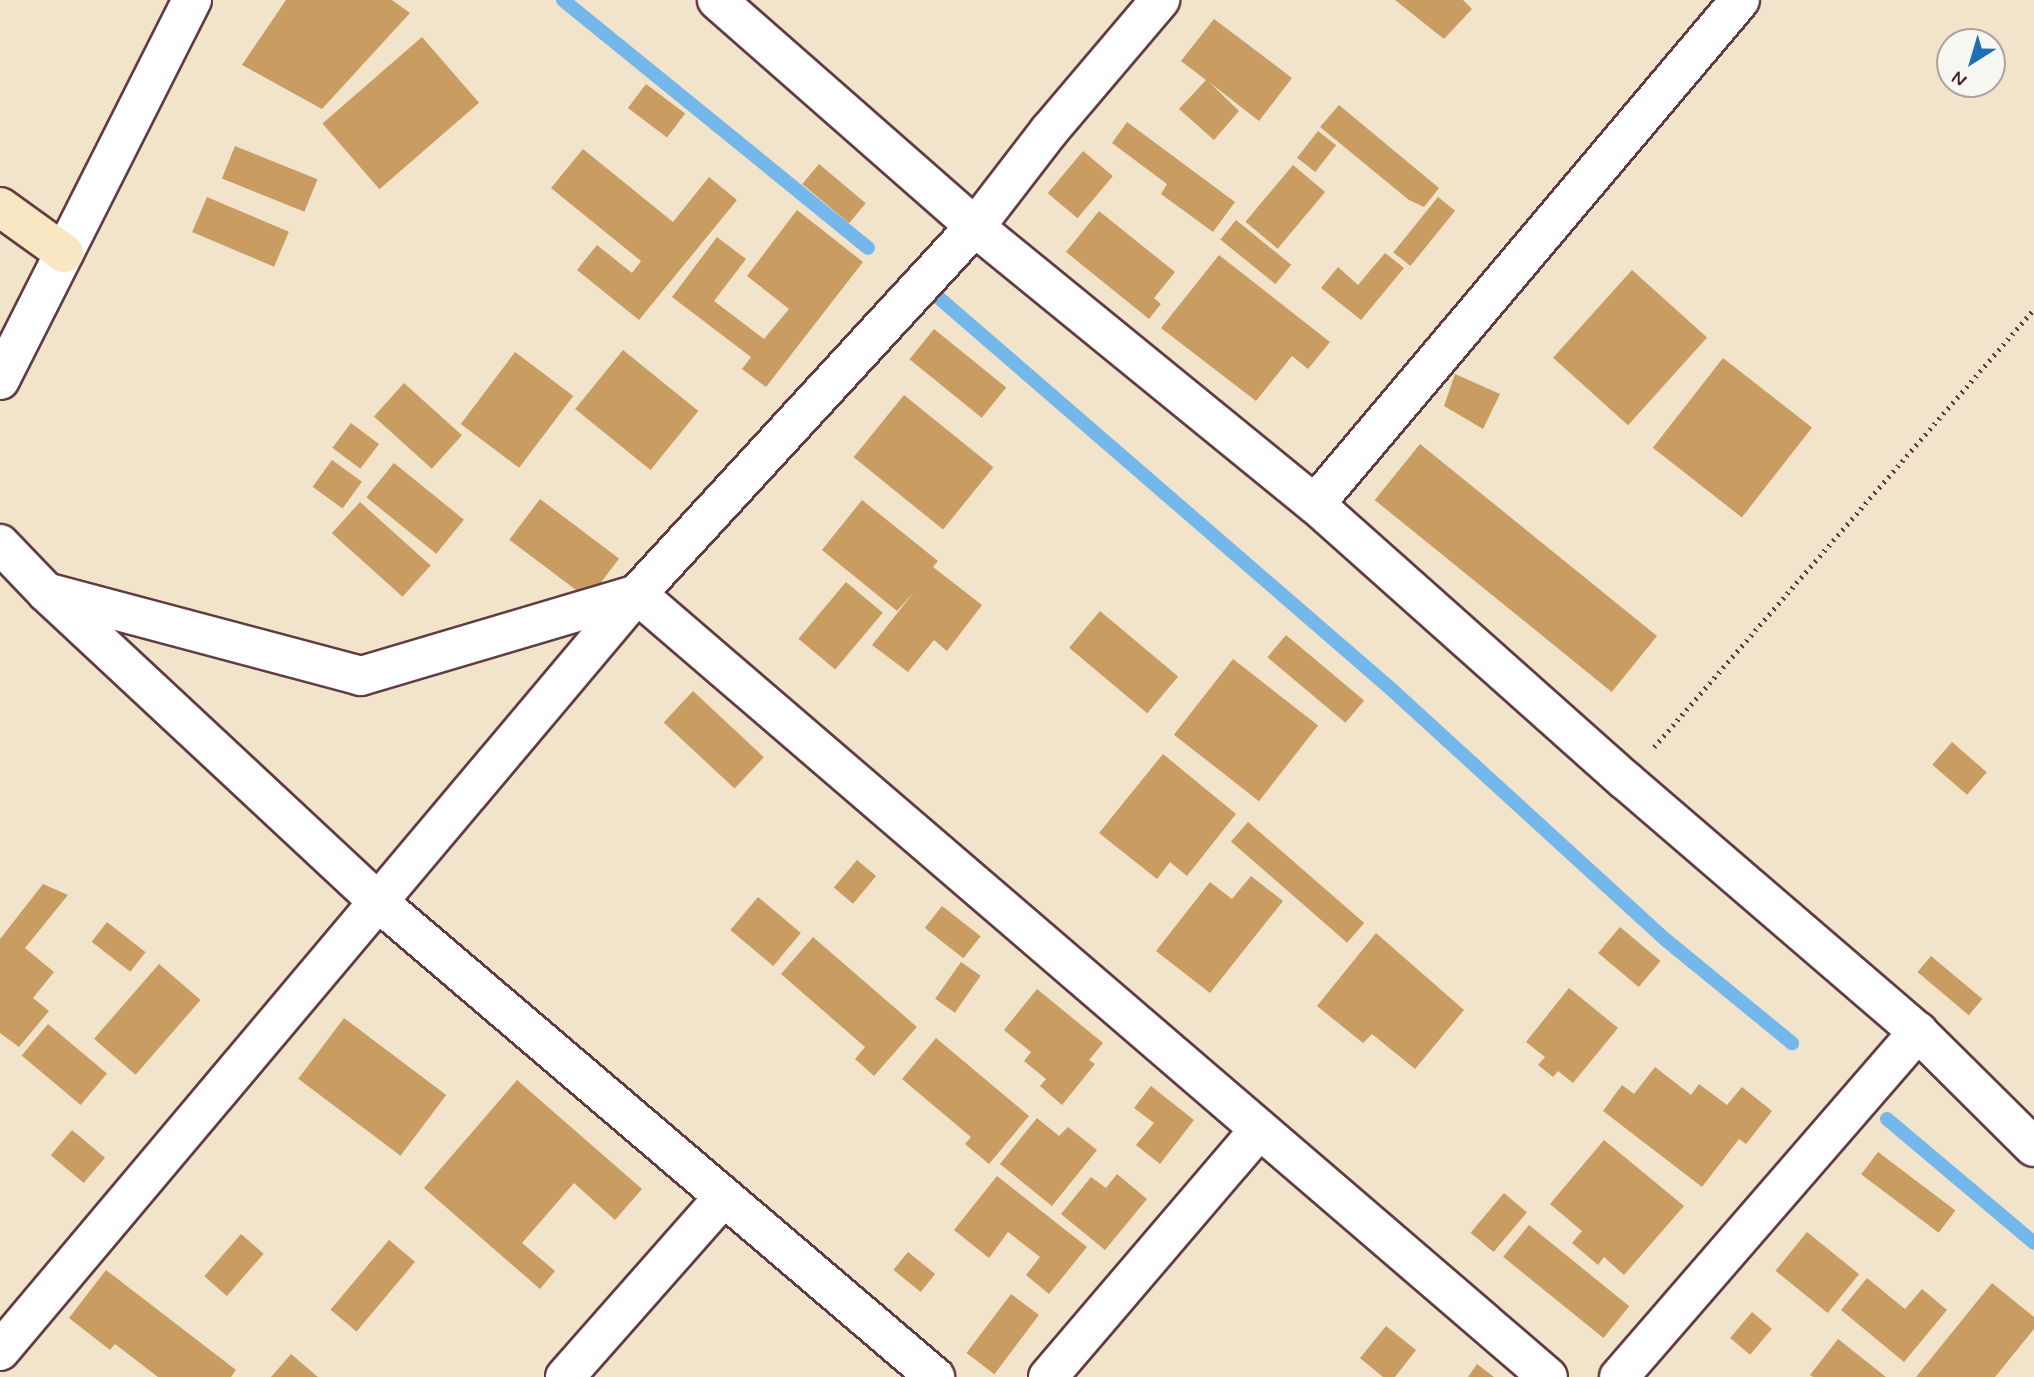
<!DOCTYPE html>
<style>
body{margin:0}
#map{position:relative;width:2034px;height:1377px;overflow:hidden;background:#f2e3cb;font-family:Mynerve,sans-serif}
div>[style]{position:absolute}
.stream>*{height:14px;margin:-7px;padding:0 7px;transform-origin:7px;border-radius:7px;background:#74b7ea}
.building>*{inset:0;background:#c99d62;transform-origin:0 0}
.path>*{height:4.5px;margin-top:-2.25px;transform-origin:0;background:repeating-linear-gradient(90deg,#633c43 0 2px,transparent 0 7px)}
.roads{filter:drop-shadow(2px 0 #633c43) drop-shadow(-2px 0 #633c43) drop-shadow(0 2px #633c43) drop-shadow(0 -2px #633c43)}
.street>*{height:38px;margin:-19px;padding:0 19px;transform-origin:19px;border-radius:19px;background:#fff}
.secondary>*{height:38px;margin:-19px;padding:0 19px;transform-origin:19px;border-radius:19px;background:#f9e7c3}
span{translate:-50% -50%;white-space:nowrap;text-align:center;line-height:1.15;-webkit-text-stroke:5px #f6f6f2;paint-order:stroke}
.north{position:absolute;left:1936px;top:28px;width:70px;height:70px;box-sizing:border-box;background:#f6f6f2;border:2px solid #b1a0a2;border-radius:50%;rotate:217deg;font-size:19px;font-weight:700;line-height:28px;text-align:center;color:#4a1f2b}
.north::after{content:'';display:block;margin:auto;width:24px;height:32px;background:#1f6fb2;clip-path:polygon(50% 0,100% 100%,50% 72%,0 100%)}
</style>
<div id="map">
<div class="stream">
<i style="left:563px;top:0;width:393px;rotate:39.1deg"></i>
<i style="left:924px;top:285px;width:617px;rotate:40.86deg"></i>
<i style="left:1391px;top:689px;width:372px;rotate:42.4deg"></i>
<i style="left:1666px;top:940px;width:163px;rotate:39.3deg"></i>
<i style="left:1887px;top:1119px;width:192px;rotate:40.1deg"></i>
</div>
<div class="building">
<i style="clip-path:polygon(286px 0,392px 0,410px 13px,322px 109px,242px 65px)"></i>
<i style="clip-path:polygon(1395px 0,1463px 0,1472px 9px,1444px 39px)"></i>
<i style="clip-path:polygon(1214px 19px,1292px 78px,1259px 121px,1209px 82px,1239px 111px,1214px 140px,1179px 109px,1206px 80px,1181px 61px)"></i>
<i style="left:422px;top:37px;width:87px;height:132px;rotate:49deg"></i>
<i style="left:646px;top:84px;width:49px;height:30px;rotate:37deg"></i>
<i style="clip-path:polygon(1339px 105px,1439px 188px,1424px 207px,1409px 200px,1320px 127px)"></i>
<i style="clip-path:polygon(1127px 122px,1235px 202px,1213px 232px,1161px 194px,1167px 184px,1112px 143px)"></i>
<i style="left:1318px;top:131px;width:23px;height:34px;rotate:38deg"></i>
<i style="left:235px;top:146px;width:89px;height:35px;rotate:22deg"></i>
<i style="clip-path:polygon(583px 149px,673px 222px,709px 177px,737px 200px,639px 320px,577px 270px,597px 245px,632px 273px,641px 261px,551px 188px)"></i>
<i style="left:1083px;top:151px;width:39px;height:55px;rotate:40deg"></i>
<i style="left:819px;top:164px;width:61px;height:26px;rotate:40deg"></i>
<i style="left:1293px;top:165px;width:42px;height:74px;rotate:40deg"></i>
<i style="left:207px;top:197px;width:89px;height:38px;rotate:23deg"></i>
<i style="left:1438px;top:197px;width:22px;height:71px;rotate:39deg"></i>
<i style="clip-path:polygon(797px 210px,863px 262px,766px 387px,742px 369px,751px 357px,672px 297px,717px 237px,746px 259px,714px 301px,764px 339px,789px 309px,747px 276px)"></i>
<i style="clip-path:polygon(1099px 211px,1175px 272px,1154px 298px,1161px 304px,1149px 319px,1066px 252px)"></i>
<i style="left:1236px;top:220px;width:71px;height:25px;rotate:39deg"></i>
<i style="clip-path:polygon(1385px 253px,1404px 268px,1361px 320px,1321px 288px,1338px 267px,1358px 285px)"></i>
<i style="clip-path:polygon(1219px 255px,1330px 342px,1308px 369px,1292px 356px,1256px 401px,1161px 328px)"></i>
<i style="left:1632px;top:270px;width:101px;height:118px;rotate:42deg"></i>
<i style="left:934px;top:329px;width:93px;height:39px;rotate:39deg"></i>
<i style="left:623px;top:350px;width:97px;height:76px;rotate:39deg"></i>
<i style="left:515px;top:352px;width:73px;height:90px;rotate:37deg"></i>
<i style="left:1723px;top:358px;width:113px;height:114px;rotate:38deg"></i>
<i style="clip-path:polygon(1455px 374px,1500px 394px,1483px 429px,1444px 406px)"></i>
<i style="left:404px;top:383px;width:78px;height:45px;rotate:42deg"></i>
<i style="left:904px;top:395px;width:115px;height:80px;rotate:39deg"></i>
<i style="left:351px;top:423px;width:35px;height:31px;rotate:37deg"></i>
<i style="left:1420px;top:444px;width:305px;height:72px;rotate:39deg"></i>
<i style="left:332px;top:460px;width:37px;height:33px;rotate:36deg"></i>
<i style="left:394px;top:463px;width:90px;height:44px;rotate:39deg"></i>
<i style="left:540px;top:499px;width:99px;height:51px;rotate:37deg"></i>
<i style="clip-path:polygon(862px 500px,938px 561px,933px 567px,982px 605px,947px 651px,934px 640px,908px 672px,872px 645px,914px 592px,897px 611px,822px 550px)"></i>
<i style="left:360px;top:502px;width:95px;height:42px;rotate:42deg"></i>
<i style="left:846px;top:582px;width:48px;height:74px;rotate:40deg"></i>
<i style="left:1100px;top:611px;width:102px;height:48px;rotate:40deg"></i>
<i style="left:1286px;top:635px;width:102px;height:29px;rotate:40deg"></i>
<i style="left:1233px;top:659px;width:108px;height:96px;rotate:38deg"></i>
<i style="left:693px;top:691px;width:97px;height:43px;rotate:43deg"></i>
<i style="left:1952px;top:742px;width:46px;height:30px;rotate:41deg"></i>
<i style="clip-path:polygon(1163px 754px,1236px 814px,1187px 876px,1170px 862px,1157px 879px,1099px 833px)"></i>
<i style="left:1248px;top:822px;width:154px;height:26px;rotate:41deg"></i>
<i style="left:857px;top:860px;width:25px;height:36px;rotate:40deg"></i>
<i style="clip-path:polygon(1251px 876px,1283px 901px,1210px 993px,1156px 951px,1210px 882px,1232px 899px)"></i>
<i style="clip-path:polygon(43px 884px,68px 895px,25px 948px,54px 972px,33px 998px,49px 1011px,19px 1047px,0 1033px,0 939px)"></i>
<i style="left:758px;top:897px;width:56px;height:43px;rotate:40deg"></i>
<i style="left:942px;top:906px;width:49px;height:28px;rotate:38deg"></i>
<i style="left:107px;top:922px;width:49px;height:25px;rotate:38deg"></i>
<i style="left:1620px;top:927px;width:53px;height:34px;rotate:40deg"></i>
<i style="clip-path:polygon(1376px 933px,1464px 1010px,1415px 1069px,1372px 1034px,1363px 1043px,1317px 1006px)"></i>
<i style="clip-path:polygon(813px 937px,917px 1027px,874px 1076px,855px 1059px,865px 1047px,781px 974px)"></i>
<i style="left:1931px;top:956px;width:67px;height:21px;rotate:40deg"></i>
<i style="left:961px;top:962px;width:24px;height:45px;rotate:35deg"></i>
<i style="left:159px;top:964px;width:55px;height:99px;rotate:41deg"></i>
<i style="clip-path:polygon(1569px 988px,1618px 1028px,1573px 1083px,1558px 1071px,1553px 1077px,1538px 1065px,1545px 1057px,1526px 1042px)"></i>
<i style="clip-path:polygon(1037px 989px,1103px 1043px,1089px 1060px,1095px 1064px,1062px 1105px,1040px 1086px,1046px 1079px,1024px 1061px,1031px 1052px,1004px 1030px)"></i>
<i style="left:344px;top:1018px;width:128px;height:76px;rotate:37deg"></i>
<i style="left:48px;top:1024px;width:77px;height:41px;rotate:40deg"></i>
<i style="clip-path:polygon(936px 1038px,1029px 1116px,989px 1164px,965px 1144px,971px 1137px,902px 1079px)"></i>
<i style="clip-path:polygon(1655px 1067px,1691px 1095px,1699px 1084px,1727px 1105px,1742px 1087px,1772px 1111px,1746px 1144px,1739px 1139px,1702px 1187px,1603px 1111px,1622px 1085px,1634px 1094px)"></i>
<i style="clip-path:polygon(517px 1080px,642px 1189px,615px 1220px,574px 1183px,522px 1243px,555px 1271px,540px 1289px,424px 1188px)"></i>
<i style="clip-path:polygon(1151px 1086px,1194px 1120px,1160px 1164px,1136px 1145px,1154px 1123px,1134px 1108px)"></i>
<i style="clip-path:polygon(1037px 1118px,1059px 1136px,1068px 1127px,1097px 1150px,1052px 1206px,1000px 1164px)"></i>
<i style="left:72px;top:1130px;width:43px;height:33px;rotate:40deg"></i>
<i style="clip-path:polygon(1604px 1140px,1684px 1206px,1624px 1275px,1604px 1257px,1598px 1265px,1572px 1243px,1582px 1231px,1550px 1204px)"></i>
<i style="left:1878px;top:1152px;width:97px;height:28px;rotate:37deg"></i>
<i style="clip-path:polygon(1117px 1174px,1147px 1199px,1105px 1250px,1061px 1214px,1091px 1177px,1106px 1188px)"></i>
<i style="clip-path:polygon(997px 1176px,1087px 1247px,1049px 1294px,1026px 1275px,1040px 1257px,1008px 1232px,989px 1258px,954px 1230px)"></i>
<i style="left:1504px;top:1193px;width:30px;height:52px;rotate:40deg"></i>
<i style="left:1529px;top:1225px;width:129px;height:41px;rotate:39deg"></i>
<i style="left:1807px;top:1232px;width:67px;height:50px;rotate:39deg"></i>
<i style="left:241px;top:1234px;width:30px;height:56px;rotate:41deg"></i>
<i style="left:389px;top:1240px;width:34px;height:91px;rotate:40deg"></i>
<i style="left:908px;top:1252px;width:35px;height:23px;rotate:39deg"></i>
<i style="clip-path:polygon(106px 1270px,236px 1370px,231px 1377px,158px 1377px,115px 1344px,110px 1350px,69px 1318px)"></i>
<i style="clip-path:polygon(1867px 1278px,1905px 1309px,1922px 1289px,1947px 1310px,1904px 1362px,1841px 1310px)"></i>
<i style="clip-path:polygon(1992px 1283px,2034px 1317px,2034px 1329px,1995px 1377px,1916px 1377px)"></i>
<i style="left:1011px;top:1294px;width:35px;height:74px;rotate:37deg"></i>
<i style="left:1752px;top:1312px;width:26px;height:34px;rotate:40deg"></i>
<i style="clip-path:polygon(1386px 1326px,1416px 1350px,1395px 1377px,1383px 1377px,1360px 1358px)"></i>
<i style="clip-path:polygon(1838px 1339px,1886px 1377px,1813px 1377px,1810px 1375px)"></i>
<i style="clip-path:polygon(291px 1354px,318px 1377px,271px 1377px)"></i>
<i style="clip-path:polygon(1477px 1364px,1494px 1377px,1468px 1377px)"></i>
</div>
<div class="path">
<i style="left:1654px;top:747px;width:580px;rotate:-49.06deg"></i>
</div>
<div class="roads">
<div class="street">
<i style="left:717px;top:0;width:344px;rotate:41.3deg"></i>
<i style="left:975px;top:227px;width:439px;rotate:39.2deg"></i>
<i style="left:1315px;top:504px;width:415px;rotate:41.7deg"></i>
<i style="left:1625px;top:780px;width:386px;rotate:40.7deg"></i>
<i style="left:1918px;top:1032px;width:163px;rotate:44.8deg"></i>
<i style="left:0;top:380px;width:426px;rotate:-63.2deg"></i>
<i style="left:1315px;top:504px;width:659px;rotate:-49.86deg"></i>
<i style="left:0;top:544px;width:66px;rotate:46.2deg"></i>
<i style="left:46px;top:592px;width:451px;rotate:43deg"></i>
<i style="left:376px;top:900px;width:735px;rotate:40.47deg"></i>
<i style="left:46px;top:592px;width:326px;rotate:14.9deg"></i>
<i style="left:361px;top:676px;width:288px;rotate:-16.5deg"></i>
<i style="left:637px;top:594px;width:1201px;rotate:40.68deg"></i>
<i style="left:0;top:1351px;width:989px;rotate:-49.92deg"></i>
<i style="left:637px;top:594px;width:499px;rotate:-47.4deg"></i>
<i style="left:975px;top:227px;width:121px;rotate:-52.4deg"></i>
<i style="left:1049px;top:131px;width:172px;rotate:-49.7deg"></i>
<i style="left:565px;top:1377px;width:239px;rotate:-48.6deg"></i>
<i style="left:1048px;top:1377px;width:323px;rotate:-49.5deg"></i>
<i style="left:1619px;top:1377px;width:457px;rotate:-49.1deg"></i>
</div>
<div class="secondary">
<i style="left:0;top:207px;width:79px;rotate:35.7deg"></i>
</div>
</div>
<div class="north">N</div>
</div>
